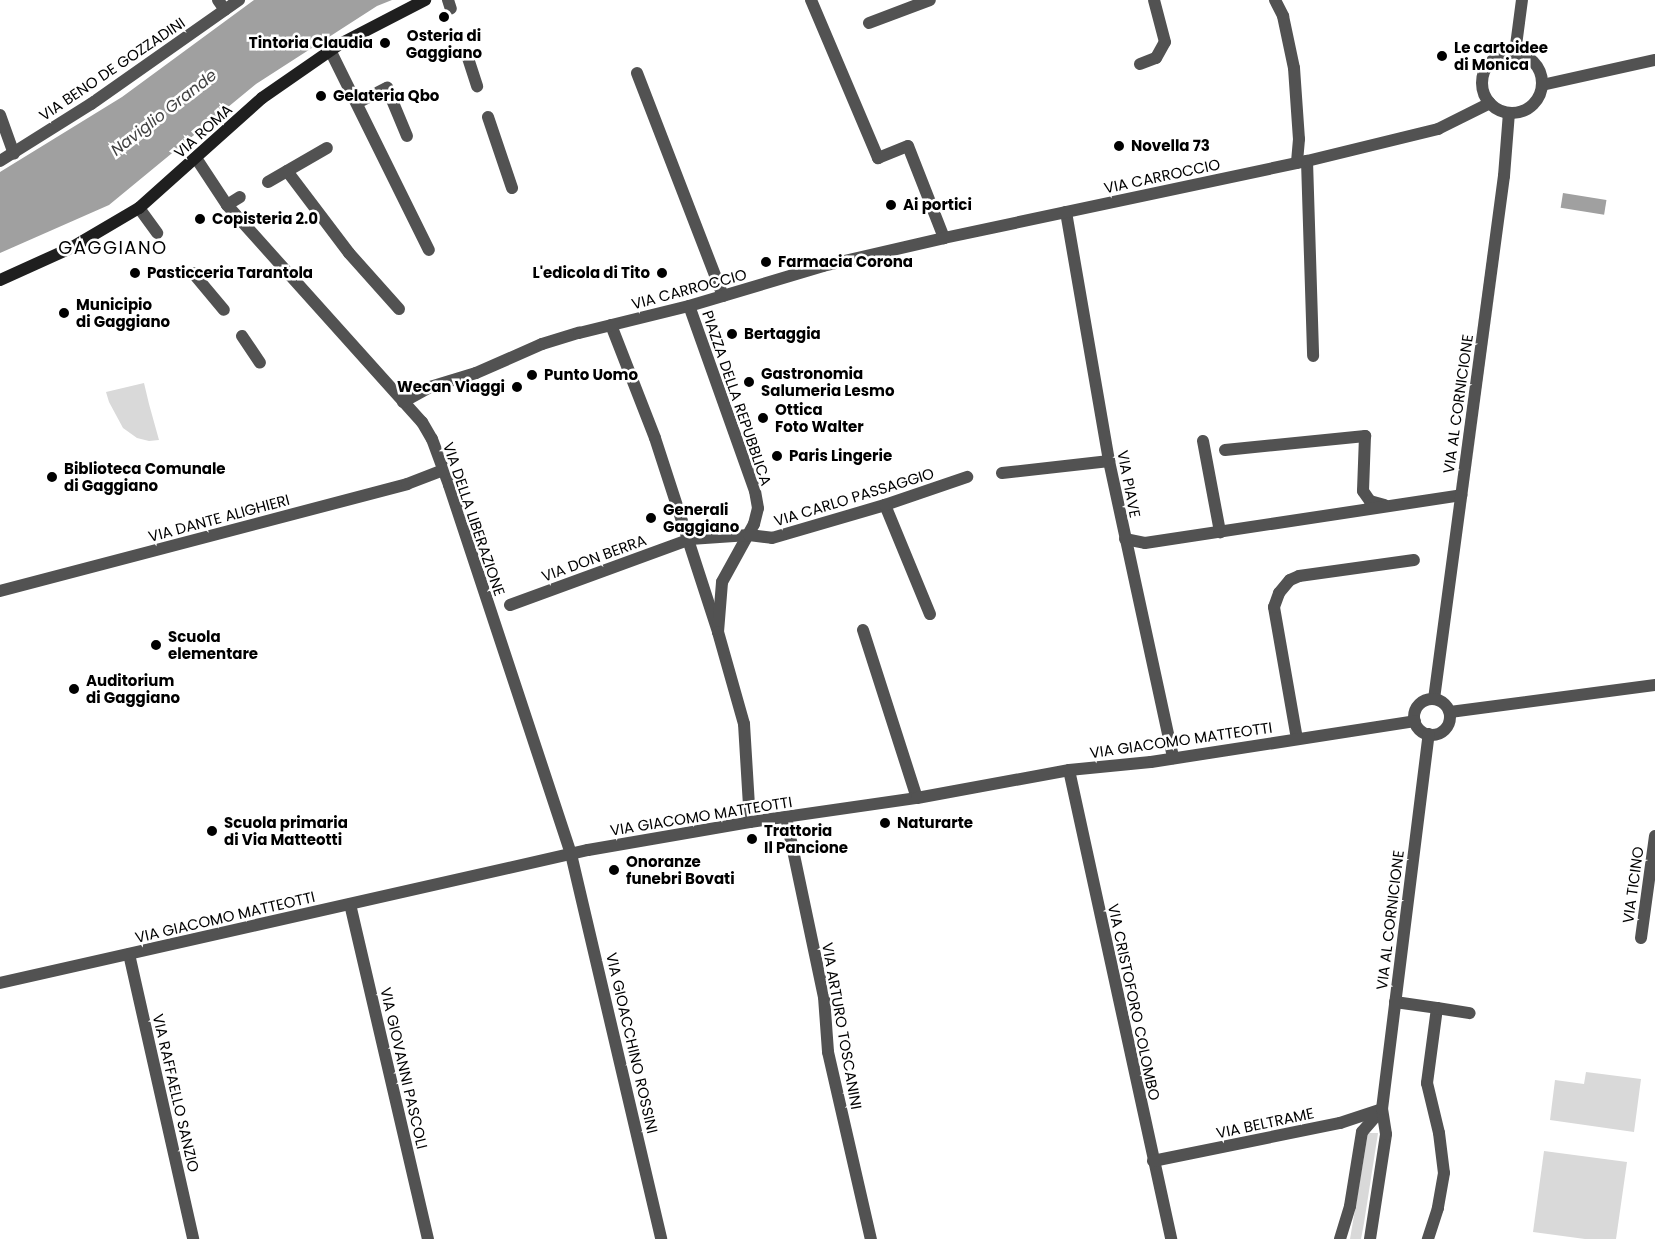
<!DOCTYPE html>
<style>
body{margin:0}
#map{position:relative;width:1655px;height:1239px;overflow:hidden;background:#fff;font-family:Poppins,sans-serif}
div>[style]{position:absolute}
.green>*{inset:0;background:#d9d9d9}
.water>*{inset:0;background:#a0a0a0;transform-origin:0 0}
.lane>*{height:12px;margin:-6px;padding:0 6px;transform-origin:6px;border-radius:6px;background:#525252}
.street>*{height:12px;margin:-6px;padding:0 6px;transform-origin:6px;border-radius:6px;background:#525252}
.street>.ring{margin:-6px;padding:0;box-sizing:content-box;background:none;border:12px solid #525252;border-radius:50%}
.secondary>*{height:12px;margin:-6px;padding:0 6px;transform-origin:6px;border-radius:6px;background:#1f1f1f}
.dots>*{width:16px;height:16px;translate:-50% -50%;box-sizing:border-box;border:3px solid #fff;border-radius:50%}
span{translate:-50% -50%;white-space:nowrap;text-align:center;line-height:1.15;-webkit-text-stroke:5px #fff;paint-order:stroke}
.poi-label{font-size:15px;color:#000;font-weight:700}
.right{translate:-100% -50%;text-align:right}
.left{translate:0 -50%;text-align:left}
.street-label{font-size:15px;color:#000}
.water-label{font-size:16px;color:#414141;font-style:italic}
.quarter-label{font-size:18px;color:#000;letter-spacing:1.5px}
</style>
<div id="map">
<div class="green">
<i style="clip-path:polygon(144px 383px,149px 404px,159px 440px,149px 441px,137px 438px,123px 428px,109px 402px,106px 392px)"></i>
<i style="clip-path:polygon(1586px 1072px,1641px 1079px,1634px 1132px,1550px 1120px,1555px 1080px,1584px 1084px)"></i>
<i style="clip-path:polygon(1368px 1133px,1378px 1133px,1364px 1223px,1361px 1239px,1350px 1239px)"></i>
<i style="clip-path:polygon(1544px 1151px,1627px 1162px,1616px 1239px,1585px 1239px,1533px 1232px)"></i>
</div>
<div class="water">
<i style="clip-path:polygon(254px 0,392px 0,377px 6px,256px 84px,109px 205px,0 253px,0 172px,122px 97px)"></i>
<i style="left:1563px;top:193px;width:44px;height:15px;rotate:9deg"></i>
</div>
<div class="lane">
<i style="left:218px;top:0;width:12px;rotate:55deg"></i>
<i style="left:448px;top:0;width:9px;rotate:72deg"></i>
<i style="left:811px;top:0;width:172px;rotate:67deg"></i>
<i style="left:878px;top:158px;width:32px;rotate:-22deg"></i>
<i style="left:908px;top:146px;width:99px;rotate:68.6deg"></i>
<i style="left:1275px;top:0;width:18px;rotate:63deg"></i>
<i style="left:1283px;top:16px;width:53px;rotate:78.1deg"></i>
<i style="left:1294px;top:68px;width:71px;rotate:86deg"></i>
<i style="left:1299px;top:139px;width:24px;rotate:95deg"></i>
<i style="left:869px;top:23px;width:65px;rotate:-20.7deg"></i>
<i style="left:330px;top:50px;width:223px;rotate:63.7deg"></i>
<i style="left:467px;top:55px;width:33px;rotate:72deg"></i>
<i style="left:1140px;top:64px;width:17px;rotate:-21deg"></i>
<i style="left:1156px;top:58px;width:18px;rotate:-61deg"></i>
<i style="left:1165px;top:42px;width:43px;rotate:-104.7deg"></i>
<i style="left:637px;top:73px;width:239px;rotate:68.9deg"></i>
<i style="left:357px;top:103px;width:34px;rotate:-27deg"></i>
<i style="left:387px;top:88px;width:52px;rotate:67.4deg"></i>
<i style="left:488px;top:117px;width:75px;rotate:71.3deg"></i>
<i style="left:287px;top:171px;width:103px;rotate:52.9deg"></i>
<i style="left:349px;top:253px;width:75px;rotate:48.2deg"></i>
<i style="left:268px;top:182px;width:68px;rotate:-30deg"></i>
<i style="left:227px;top:205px;width:15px;rotate:-32deg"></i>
<i style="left:139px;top:208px;width:31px;rotate:54deg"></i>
<i style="left:193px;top:273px;width:48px;rotate:50deg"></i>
<i style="left:242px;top:336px;width:32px;rotate:56deg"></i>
<i style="left:1203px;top:441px;width:93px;rotate:79.4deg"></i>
<i style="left:1225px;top:450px;width:141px;rotate:-5.7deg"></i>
<i style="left:1365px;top:436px;width:55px;rotate:92.1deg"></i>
<i style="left:1363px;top:491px;width:12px;rotate:55deg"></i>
<i style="left:1370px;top:501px;width:15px;rotate:16deg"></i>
<i style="left:885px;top:505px;width:118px;rotate:67.6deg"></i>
<i style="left:1125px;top:539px;width:20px;rotate:11deg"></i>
<i style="left:1145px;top:543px;width:320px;rotate:-8.6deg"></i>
<i style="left:863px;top:630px;width:176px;rotate:72.2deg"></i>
<i style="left:1297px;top:739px;width:134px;rotate:-99.9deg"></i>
<i style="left:1274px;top:607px;width:15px;rotate:-70deg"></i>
<i style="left:1279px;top:593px;width:17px;rotate:-50deg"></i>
<i style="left:1290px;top:580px;width:10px;rotate:-24deg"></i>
<i style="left:1299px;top:576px;width:116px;rotate:-7.9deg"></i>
<i style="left:1395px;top:1002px;width:42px;rotate:8.1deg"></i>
<i style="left:1437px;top:1008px;width:76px;rotate:97.6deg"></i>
<i style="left:1427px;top:1083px;width:51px;rotate:76.5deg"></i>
<i style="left:1439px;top:1133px;width:40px;rotate:82.9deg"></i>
<i style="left:1444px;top:1173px;width:36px;rotate:100deg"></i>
<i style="left:1438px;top:1208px;width:33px;rotate:108deg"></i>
<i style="left:1437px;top:1008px;width:33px;rotate:9deg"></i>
</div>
<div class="street">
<i class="ring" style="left:1482px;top:53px;width:48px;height:48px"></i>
<i style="left:1515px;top:53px;width:53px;rotate:-82.5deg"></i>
<i style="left:1542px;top:85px;width:116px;rotate:-12.5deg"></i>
<i style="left:0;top:115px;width:41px;rotate:70.3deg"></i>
<i style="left:196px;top:158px;width:56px;rotate:56.6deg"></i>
<i style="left:227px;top:205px;width:292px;rotate:48.1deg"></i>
<i style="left:422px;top:422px;width:20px;rotate:60deg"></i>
<i style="left:432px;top:439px;width:49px;rotate:69.7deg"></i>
<i style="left:449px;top:485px;width:389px;rotate:71.7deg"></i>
<i style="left:571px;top:854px;width:395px;rotate:76.8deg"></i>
<i style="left:0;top:161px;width:107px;rotate:-32.1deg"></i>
<i style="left:91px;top:104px;width:181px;rotate:-35.1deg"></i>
<i style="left:1307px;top:161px;width:195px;rotate:88.2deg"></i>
<i style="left:1066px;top:212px;width:253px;rotate:80.2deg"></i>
<i style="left:1109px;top:461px;width:304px;rotate:77.8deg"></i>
<i style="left:611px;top:325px;width:121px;rotate:68.7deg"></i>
<i style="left:655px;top:438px;width:204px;rotate:72deg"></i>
<i style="left:718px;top:632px;width:50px;rotate:-85.4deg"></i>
<i style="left:722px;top:582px;width:66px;rotate:-61.1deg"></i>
<i style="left:754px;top:524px;width:16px;rotate:-76deg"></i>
<i style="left:758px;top:508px;width:17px;rotate:-100deg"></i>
<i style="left:755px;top:491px;width:196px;rotate:-109.6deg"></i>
<i style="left:403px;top:402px;width:31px;rotate:-29deg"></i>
<i style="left:430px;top:387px;width:48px;rotate:-16.9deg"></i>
<i style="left:476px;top:373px;width:72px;rotate:-23.7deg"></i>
<i style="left:542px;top:344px;width:39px;rotate:-17deg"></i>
<i style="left:579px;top:333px;width:113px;rotate:-13.8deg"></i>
<i style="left:689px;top:306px;width:140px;rotate:-16.6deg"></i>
<i style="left:823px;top:266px;width:124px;rotate:-13deg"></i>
<i style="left:944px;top:238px;width:371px;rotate:-12deg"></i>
<i style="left:1307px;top:161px;width:135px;rotate:-13.7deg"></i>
<i style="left:1438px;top:129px;width:58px;rotate:-26.6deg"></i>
<i style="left:1002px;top:473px;width:108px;rotate:-6.4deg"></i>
<i style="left:0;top:591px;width:421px;rotate:-14.7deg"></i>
<i style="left:407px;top:484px;width:40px;rotate:-21deg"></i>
<i style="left:510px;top:605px;width:192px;rotate:-20.1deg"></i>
<i style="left:690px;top:539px;width:59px;rotate:-3.9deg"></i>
<i style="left:749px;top:535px;width:23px;rotate:7deg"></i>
<i style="left:772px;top:538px;width:118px;rotate:-16.3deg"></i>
<i style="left:885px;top:505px;width:87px;rotate:-18.9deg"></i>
<i style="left:718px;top:632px;width:96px;rotate:74.2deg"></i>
<i style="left:744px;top:724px;width:98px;rotate:86.5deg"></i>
<i style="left:1434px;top:699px;width:528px;rotate:-82.38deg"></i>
<i style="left:1504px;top:176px;width:63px;rotate:-85.5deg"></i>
<i class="ring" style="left:1414px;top:699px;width:24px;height:24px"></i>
<i style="left:1450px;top:712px;width:207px;rotate:-7.5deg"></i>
<i style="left:1069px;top:770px;width:480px;rotate:77.7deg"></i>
<i style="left:786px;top:817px;width:184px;rotate:78.1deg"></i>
<i style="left:824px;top:997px;width:55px;rotate:85.8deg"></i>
<i style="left:828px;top:1052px;width:192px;rotate:77.1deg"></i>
<i style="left:350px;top:904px;width:344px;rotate:76.9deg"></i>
<i style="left:1641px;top:938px;width:103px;rotate:-82.2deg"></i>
<i style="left:129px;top:954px;width:292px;rotate:77.3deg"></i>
<i style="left:0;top:983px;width:603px;rotate:-12.75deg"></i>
<i style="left:588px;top:850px;width:164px;rotate:-9.8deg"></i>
<i style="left:750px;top:822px;width:169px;rotate:-8.2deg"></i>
<i style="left:917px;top:798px;width:155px;rotate:-10.4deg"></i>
<i style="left:1069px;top:770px;width:82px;rotate:-5.6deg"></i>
<i style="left:1151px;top:762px;width:267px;rotate:-8.8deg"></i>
<i style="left:1153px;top:1161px;width:191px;rotate:-11.5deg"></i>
<i style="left:1340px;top:1123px;width:44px;rotate:-18.4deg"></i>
<i style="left:1340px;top:1239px;width:34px;rotate:-73deg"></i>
<i style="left:1350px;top:1206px;width:75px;rotate:-80.8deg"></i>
<i style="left:1362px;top:1132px;width:29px;rotate:-49deg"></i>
<i style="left:1370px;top:1239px;width:106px;rotate:-81.3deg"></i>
<i style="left:1386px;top:1134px;width:25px;rotate:-99deg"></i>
<i style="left:1382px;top:1109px;width:378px;rotate:-82.9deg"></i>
</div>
<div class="secondary">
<i style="left:0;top:280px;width:78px;rotate:-24.3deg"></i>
<i style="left:71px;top:248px;width:79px;rotate:-30.5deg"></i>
<i style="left:139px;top:208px;width:165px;rotate:-41.8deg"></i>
<i style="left:262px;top:98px;width:95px;rotate:-34.7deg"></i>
<i style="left:340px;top:44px;width:96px;rotate:-27.4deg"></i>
</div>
<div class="dots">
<i style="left:444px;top:17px;background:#000"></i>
<i style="left:385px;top:43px;background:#000"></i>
<i style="left:1442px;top:56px;background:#000"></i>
<i style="left:321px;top:96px;background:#000"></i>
<i style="left:1119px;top:146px;background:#000"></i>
<i style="left:891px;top:205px;background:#000"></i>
<i style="left:200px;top:219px;background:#000"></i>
<i style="left:766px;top:262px;background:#000"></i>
<i style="left:135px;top:273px;background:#000"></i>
<i style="left:662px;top:273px;background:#000"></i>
<i style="left:64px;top:313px;background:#000"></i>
<i style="left:732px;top:334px;background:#000"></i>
<i style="left:532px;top:375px;background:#000"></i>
<i style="left:749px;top:382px;background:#000"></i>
<i style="left:517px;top:387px;background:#000"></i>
<i style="left:763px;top:418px;background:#000"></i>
<i style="left:777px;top:456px;background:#000"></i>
<i style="left:52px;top:477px;background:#000"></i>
<i style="left:651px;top:518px;background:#000"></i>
<i style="left:156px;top:645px;background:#000"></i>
<i style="left:74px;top:689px;background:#000"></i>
<i style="left:885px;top:823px;background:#000"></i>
<i style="left:212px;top:831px;background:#000"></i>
<i style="left:752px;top:839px;background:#000"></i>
<i style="left:614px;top:870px;background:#000"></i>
</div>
<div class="poi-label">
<span style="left:444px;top:44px">Osteria di<br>Gaggiano</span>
<span class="right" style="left:373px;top:43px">Tintoria Claudia</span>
<span class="left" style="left:1454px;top:56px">Le cartoidee<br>di Monica</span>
<span class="left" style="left:333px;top:96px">Gelateria Qbo</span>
<span class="left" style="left:1131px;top:146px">Novella 73</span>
<span class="left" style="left:903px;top:205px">Ai portici</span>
<span class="left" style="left:212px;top:219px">Copisteria 2.0</span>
<span class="left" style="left:778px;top:262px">Farmacia Corona</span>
<span class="left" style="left:147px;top:273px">Pasticceria Tarantola</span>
<span class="right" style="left:650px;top:273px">L'edicola di Tito</span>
<span class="left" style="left:76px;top:313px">Municipio<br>di Gaggiano</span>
<span class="left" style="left:744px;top:334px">Bertaggia</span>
<span class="left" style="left:761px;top:382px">Gastronomia<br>Salumeria Lesmo</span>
<span class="left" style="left:544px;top:375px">Punto Uomo</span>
<span class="right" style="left:505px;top:387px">Wecan Viaggi</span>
<span class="left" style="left:775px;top:418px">Ottica<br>Foto Walter</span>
<span class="left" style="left:789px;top:456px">Paris Lingerie</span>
<span class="left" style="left:64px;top:477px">Biblioteca Comunale<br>di Gaggiano</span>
<span class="left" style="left:663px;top:518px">Generali<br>Gaggiano</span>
<span class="left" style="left:168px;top:645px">Scuola<br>elementare</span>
<span class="left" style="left:86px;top:689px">Auditorium<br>di Gaggiano</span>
<span class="left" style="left:224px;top:831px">Scuola primaria<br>di Via Matteotti</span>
<span class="left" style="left:897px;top:823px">Naturarte</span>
<span class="left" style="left:764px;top:839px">Trattoria<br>Il Pancione</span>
<span class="left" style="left:626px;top:870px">Onoranze<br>funebri Bovati</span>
</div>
<div class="street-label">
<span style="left:112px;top:69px;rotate:-34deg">VIA BENO DE GOZZADINI</span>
<span style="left:203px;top:131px;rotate:-42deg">VIA ROMA</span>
<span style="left:1162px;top:176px;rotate:-12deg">VIA CARROCCIO</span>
<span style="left:689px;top:289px;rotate:-15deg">VIA CARROCCIO</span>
<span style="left:737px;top:398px;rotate:71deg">PIAZZA DELLA REPUBBLICA</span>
<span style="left:1458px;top:404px;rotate:-82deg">VIA AL CORNICIONE</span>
<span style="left:1129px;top:484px;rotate:79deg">VIA PIAVE</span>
<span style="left:854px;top:497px;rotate:-17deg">VIA CARLO PASSAGGIO</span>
<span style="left:219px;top:518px;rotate:-15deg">VIA DANTE ALIGHIERI</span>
<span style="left:474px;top:519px;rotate:71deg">VIA DELLA LIBERAZIONE</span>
<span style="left:594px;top:558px;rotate:-20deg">VIA DON BERRA</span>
<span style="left:1181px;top:740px;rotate:-8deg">VIA GIACOMO MATTEOTTI</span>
<span style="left:701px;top:816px;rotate:-9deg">VIA GIACOMO MATTEOTTI</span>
<span style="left:1633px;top:885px;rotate:-82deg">VIA TICINO</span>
<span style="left:225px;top:917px;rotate:-13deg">VIA GIACOMO MATTEOTTI</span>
<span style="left:1390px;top:920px;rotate:-83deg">VIA AL CORNICIONE</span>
<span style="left:1134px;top:1002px;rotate:78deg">VIA CRISTOFORO COLOMBO</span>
<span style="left:842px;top:1026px;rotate:80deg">VIA ARTURO TOSCANINI</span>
<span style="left:632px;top:1043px;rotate:77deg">VIA GIOACCHINO ROSSINI</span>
<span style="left:404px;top:1068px;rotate:77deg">VIA GIOVANNI PASCOLI</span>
<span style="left:176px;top:1093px;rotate:77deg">VIA RAFFAELLO SANZIO</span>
<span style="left:1265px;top:1123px;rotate:-12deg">VIA BELTRAME</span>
</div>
<div class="water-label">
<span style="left:164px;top:113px;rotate:-38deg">Naviglio Grande</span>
</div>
<div class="quarter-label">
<span style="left:113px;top:248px">GAGGIANO</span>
</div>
</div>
